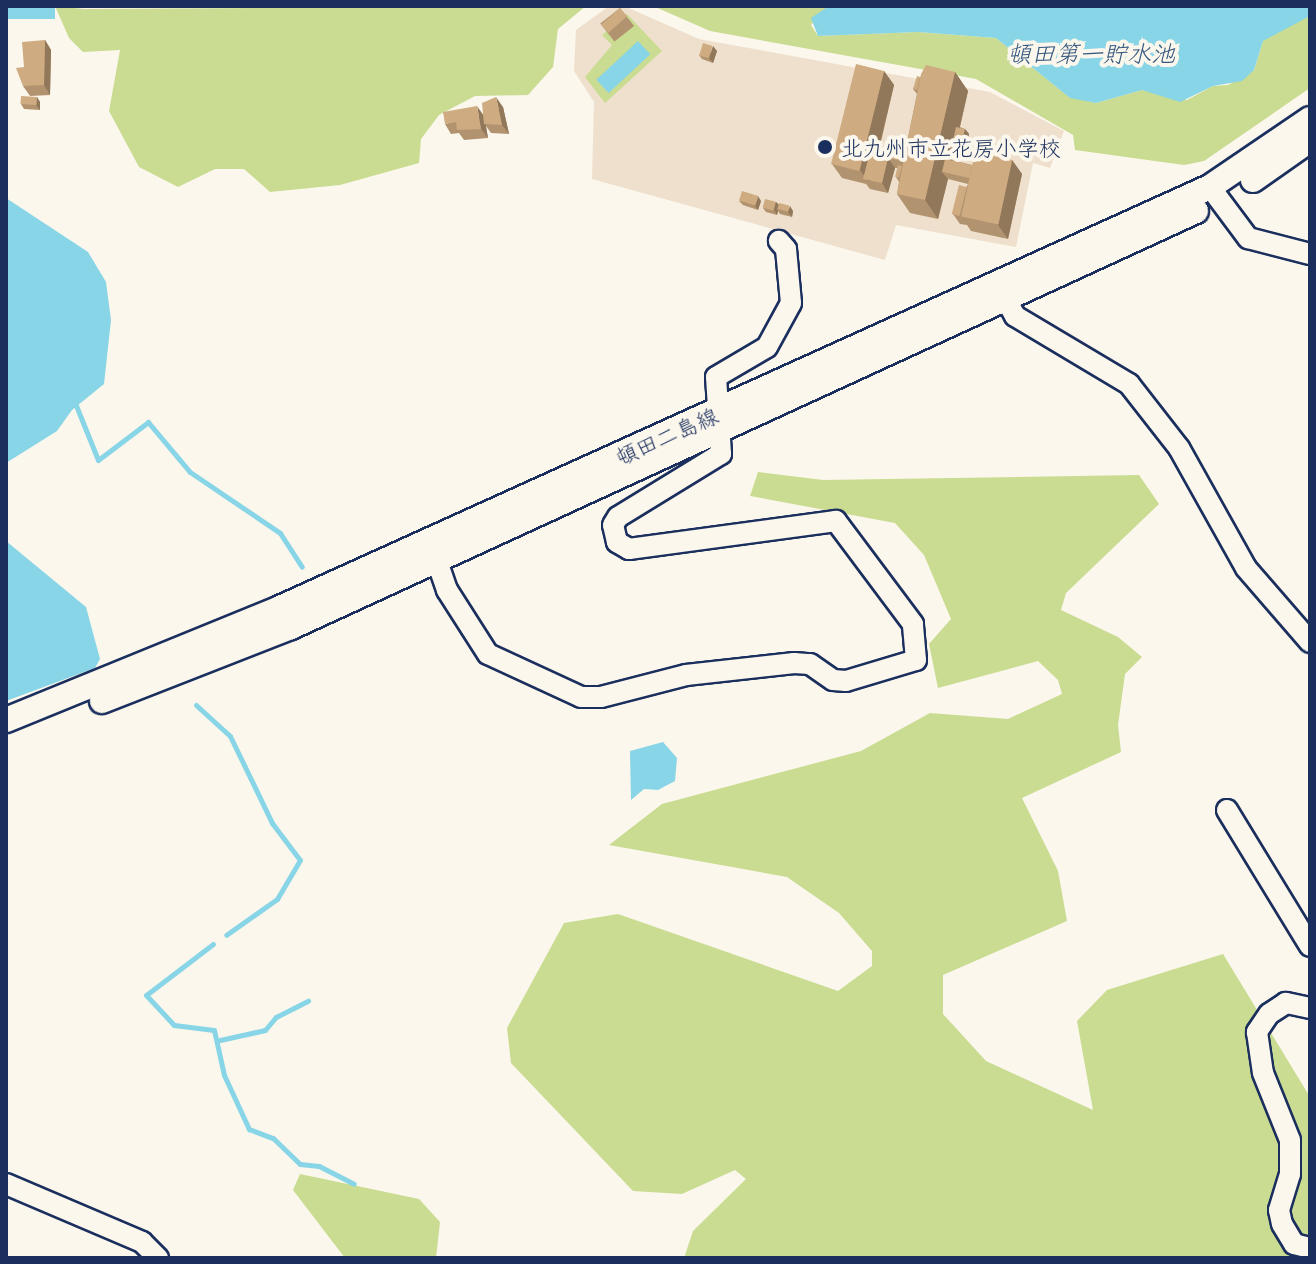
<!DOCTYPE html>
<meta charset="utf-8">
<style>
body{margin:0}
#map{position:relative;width:1316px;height:1264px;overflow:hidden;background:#fbf7ec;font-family:"Playpen Sans","Klee One",sans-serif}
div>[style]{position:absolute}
.built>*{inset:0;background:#eee0cc}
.green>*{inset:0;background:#c9dc91}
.water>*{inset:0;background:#87d5e6;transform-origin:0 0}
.stream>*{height:5px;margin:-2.5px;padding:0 2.5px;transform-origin:2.5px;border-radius:2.5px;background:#87d5e6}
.roads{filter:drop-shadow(2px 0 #1b2f5e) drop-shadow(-2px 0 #1b2f5e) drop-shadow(0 2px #1b2f5e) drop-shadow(0 -2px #1b2f5e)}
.minor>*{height:20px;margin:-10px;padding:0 10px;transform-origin:10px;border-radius:10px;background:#fbf7ec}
.major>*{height:24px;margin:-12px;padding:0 12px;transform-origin:12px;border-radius:12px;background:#fbf7ec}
.wall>*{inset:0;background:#b2936f;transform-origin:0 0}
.shaded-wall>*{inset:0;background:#91785a}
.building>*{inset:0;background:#cfab81;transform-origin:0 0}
.dots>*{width:22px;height:22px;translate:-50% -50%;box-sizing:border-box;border:4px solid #fbf7ec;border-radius:50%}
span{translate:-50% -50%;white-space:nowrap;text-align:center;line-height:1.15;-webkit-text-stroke:8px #fbf7ec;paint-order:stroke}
.poi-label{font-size:22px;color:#1b2f5e}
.left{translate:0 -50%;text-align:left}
.street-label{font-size:22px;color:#1b2f5e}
.water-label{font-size:24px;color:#365880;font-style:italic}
.frame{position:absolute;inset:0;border:8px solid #1b2f5e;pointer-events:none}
</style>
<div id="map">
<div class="built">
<i style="clip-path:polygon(609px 6px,624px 6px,699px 39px,990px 92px,1064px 131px,1050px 168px,1033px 163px,1016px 247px,896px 225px,885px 260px,592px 179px,594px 102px,574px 71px,576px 30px)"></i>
</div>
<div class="green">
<i style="clip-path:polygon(55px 6px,84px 9px,586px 6px,558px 29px,553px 67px,528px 95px,475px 96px,439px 115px,421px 139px,419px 163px,340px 185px,270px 192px,244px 169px,215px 169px,178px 187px,139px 167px,109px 111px,120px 50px,83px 52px,69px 38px)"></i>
<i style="clip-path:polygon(653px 6px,829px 6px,811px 25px,818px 36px,918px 32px,996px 38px,1069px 97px,1096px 103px,1142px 90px,1187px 100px,1213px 86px,1228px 85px,1254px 70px,1263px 41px,1277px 30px,1310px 16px,1310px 88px,1204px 161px,1184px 165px,1075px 150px,1073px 135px,976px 79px,710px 31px)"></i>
<i style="clip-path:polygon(627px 14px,662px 51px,605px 103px,585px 77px,612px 45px,602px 35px)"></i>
<i style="clip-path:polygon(758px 472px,823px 480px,1139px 475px,1159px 504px,1066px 593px,1061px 610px,1118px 637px,1142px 657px,1125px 674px,1118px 725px,1121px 752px,1022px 798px,1058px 871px,1067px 921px,943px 975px,943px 1014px,986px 1061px,1093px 1110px,1077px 1021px,1107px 990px,1223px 954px,1310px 1097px,1310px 1258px,684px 1258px,693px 1231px,746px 1179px,735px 1170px,682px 1194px,633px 1191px,511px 1063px,507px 1028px,564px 923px,618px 914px,838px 991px,872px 966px,872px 951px,839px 913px,787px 877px,609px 845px,662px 804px,861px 751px,930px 713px,1008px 719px,1062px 694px,1058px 680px,1038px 661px,938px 688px,929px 644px,951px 619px,924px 555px,895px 523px,750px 496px)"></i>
<i style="clip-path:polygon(300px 1174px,419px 1199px,440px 1222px,436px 1258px,345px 1258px,293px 1190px)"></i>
</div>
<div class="water">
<i style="left:6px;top:6px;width:49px;height:13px"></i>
<i style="clip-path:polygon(829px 6px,1310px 6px,1310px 16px,1263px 41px,1254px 70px,1242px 81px,1213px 86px,1180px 102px,1142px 90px,1096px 103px,1070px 98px,996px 38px,918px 32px,818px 36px,811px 18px)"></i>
<i style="left:638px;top:41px;width:18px;height:57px;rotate:47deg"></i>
<i style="clip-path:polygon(6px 198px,88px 252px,106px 282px,111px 320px,104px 384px,72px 410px,57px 431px,6px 463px)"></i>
<i style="clip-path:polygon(6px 541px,86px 607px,100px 659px,95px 668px,6px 701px)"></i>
<i style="clip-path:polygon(663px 742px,677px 758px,675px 781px,658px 790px,644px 789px,631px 800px,630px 751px)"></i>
</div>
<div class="stream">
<i style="left:75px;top:403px;width:61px;rotate:68deg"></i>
<i style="left:98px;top:460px;width:63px;rotate:-37.2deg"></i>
<i style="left:148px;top:422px;width:65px;rotate:50deg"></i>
<i style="left:190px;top:472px;width:109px;rotate:34.1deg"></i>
<i style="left:280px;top:533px;width:40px;rotate:57.1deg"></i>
<i style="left:196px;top:705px;width:46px;rotate:42.4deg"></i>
<i style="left:230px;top:736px;width:97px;rotate:64.2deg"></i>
<i style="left:272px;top:823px;width:46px;rotate:52.9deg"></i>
<i style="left:300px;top:860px;width:45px;rotate:120.5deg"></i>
<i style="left:277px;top:899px;width:62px;rotate:144.8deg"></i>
<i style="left:213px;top:944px;width:84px;rotate:142.7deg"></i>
<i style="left:146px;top:995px;width:41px;rotate:47deg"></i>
<i style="left:174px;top:1025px;width:40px;rotate:7.1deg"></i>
<i style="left:214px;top:1030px;width:46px;rotate:77.5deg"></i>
<i style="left:224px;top:1075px;width:60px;rotate:65.2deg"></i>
<i style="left:249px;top:1129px;width:26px;rotate:21deg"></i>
<i style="left:273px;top:1138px;width:37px;rotate:44deg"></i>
<i style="left:300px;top:1164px;width:19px;rotate:6deg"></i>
<i style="left:319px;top:1166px;width:39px;rotate:27deg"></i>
<i style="left:220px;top:1040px;width:46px;rotate:-12.5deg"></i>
<i style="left:265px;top:1030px;width:17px;rotate:-50deg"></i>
<i style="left:276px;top:1017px;width:36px;rotate:-27deg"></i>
</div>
<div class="roads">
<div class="minor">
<i style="left:1210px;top:187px;width:64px;rotate:53.3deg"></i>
<i style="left:1248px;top:238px;width:64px;rotate:14.5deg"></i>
<i style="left:999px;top:287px;width:33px;rotate:61deg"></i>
<i style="left:1015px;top:316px;width:133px;rotate:30.8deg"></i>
<i style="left:1129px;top:384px;width:81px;rotate:52deg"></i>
<i style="left:1179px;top:448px;width:137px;rotate:60.8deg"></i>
<i style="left:1246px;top:568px;width:98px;rotate:49.1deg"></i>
<i style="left:436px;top:558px;width:34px;rotate:71deg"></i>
<i style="left:447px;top:590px;width:76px;rotate:57.4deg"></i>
<i style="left:488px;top:654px;width:102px;rotate:24.8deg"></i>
<i style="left:581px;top:697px;width:20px"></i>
<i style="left:601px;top:697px;width:88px;rotate:-14.5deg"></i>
<i style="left:686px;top:675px;width:109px;rotate:-6.3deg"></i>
<i style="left:794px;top:663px;width:16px;rotate:4deg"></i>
<i style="left:810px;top:664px;width:28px;rotate:35deg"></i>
<i style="left:833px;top:680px;width:13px;rotate:4deg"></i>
<i style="left:846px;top:681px;width:73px;rotate:-16.7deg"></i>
<i style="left:916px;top:660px;width:36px;rotate:-95deg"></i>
<i style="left:913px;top:624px;width:129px;rotate:-126.8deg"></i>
<i style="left:836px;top:521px;width:209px;rotate:172.3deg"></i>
<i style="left:629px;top:549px;width:14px;rotate:-150deg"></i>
<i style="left:617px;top:542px;width:17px;rotate:-103deg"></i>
<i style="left:613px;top:525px;width:9px;rotate:-58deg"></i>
<i style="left:618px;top:517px;width:121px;rotate:-31.5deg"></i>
<i style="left:721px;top:454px;width:77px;rotate:-93.7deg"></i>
<i style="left:716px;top:377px;width:59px;rotate:-30.5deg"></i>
<i style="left:767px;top:347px;width:50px;rotate:-61.4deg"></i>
<i style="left:791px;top:303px;width:54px;rotate:-95.3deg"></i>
<i style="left:786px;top:249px;width:11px;rotate:-131deg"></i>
<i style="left:1227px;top:810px;width:159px;rotate:58.6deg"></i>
<i style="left:1310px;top:1008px;width:25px;rotate:-168deg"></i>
<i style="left:1286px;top:1003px;width:20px;rotate:147deg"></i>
<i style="left:1269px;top:1014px;width:22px;rotate:124deg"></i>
<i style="left:1257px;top:1032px;width:41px;rotate:81.7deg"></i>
<i style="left:1263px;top:1073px;width:72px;rotate:68.1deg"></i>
<i style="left:1290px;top:1140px;width:34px;rotate:90deg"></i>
<i style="left:1290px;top:1174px;width:38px;rotate:107deg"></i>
<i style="left:1279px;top:1210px;width:14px;rotate:78deg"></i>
<i style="left:1282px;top:1224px;width:23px;rotate:59deg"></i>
<i style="left:1294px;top:1244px;width:16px;rotate:14deg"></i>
<i style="left:6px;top:1184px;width:148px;rotate:23.1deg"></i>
<i style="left:142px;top:1242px;width:23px;rotate:45deg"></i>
</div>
<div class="major">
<i style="left:1253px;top:180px;width:70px;rotate:-35.1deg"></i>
<i style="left:102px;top:701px;width:203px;rotate:-21.4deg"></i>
<i style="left:291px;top:627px;width:996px;rotate:-24.69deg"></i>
<i style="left:6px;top:720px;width:296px;rotate:-22.2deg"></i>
<i style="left:280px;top:608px;width:1021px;rotate:-24.36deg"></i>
<i style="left:1210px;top:187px;width:121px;rotate:-34.2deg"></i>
</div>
</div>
<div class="wall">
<i style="left:620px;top:8px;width:23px;height:25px;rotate:52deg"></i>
<i style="clip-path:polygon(45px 40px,51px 50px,50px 95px,30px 96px,23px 86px,24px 67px)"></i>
<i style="clip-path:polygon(717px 51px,713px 63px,702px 59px,699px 55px)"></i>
<i style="clip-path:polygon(884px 71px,894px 85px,880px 146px,905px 152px,917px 94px,913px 89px,920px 77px,955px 72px,968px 91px,960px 127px,965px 129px,969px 134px,964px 154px,954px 151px,952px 160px,972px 165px,1012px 160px,1022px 174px,1008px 239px,971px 231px,967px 225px,960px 224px,953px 214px,968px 184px,948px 179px,938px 219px,910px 213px,897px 194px,899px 182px,896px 177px,898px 168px,895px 168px,888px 193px,870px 189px,866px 184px,842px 178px,832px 164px)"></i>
<i style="clip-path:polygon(37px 97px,40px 102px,40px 110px,24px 109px,21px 104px)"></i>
<i style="clip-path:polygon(503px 107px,509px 134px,491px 133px,486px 126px,488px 138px,464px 140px,459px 133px,451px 134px,445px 124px,483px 115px)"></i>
<i style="clip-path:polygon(739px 201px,761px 201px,758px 210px,743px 205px)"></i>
<i style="clip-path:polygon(776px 202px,778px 204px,793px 211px,792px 217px,780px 214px,778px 211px,777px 215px,766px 212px,763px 208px)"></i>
</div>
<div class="shaded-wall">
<i style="clip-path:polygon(45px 40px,51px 50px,50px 95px,44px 85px)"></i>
<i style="clip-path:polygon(713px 46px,717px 51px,713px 63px,709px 58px)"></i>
<i style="clip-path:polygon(884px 71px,894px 85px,871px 181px,867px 180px,860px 170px)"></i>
<i style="clip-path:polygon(955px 72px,968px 91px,955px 148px,951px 148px,954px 151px,949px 172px,941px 171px,948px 179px,938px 219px,925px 200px)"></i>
<i style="clip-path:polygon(37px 97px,40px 102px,40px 110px,36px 105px)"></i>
<i style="clip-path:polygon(496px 97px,503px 107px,509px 134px,502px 125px)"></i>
<i style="clip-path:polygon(477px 106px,484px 116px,488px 138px,481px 129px)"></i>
<i style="clip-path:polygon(965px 129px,969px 134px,964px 154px,961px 150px)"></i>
<i style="clip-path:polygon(888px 158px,895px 168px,888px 193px,882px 183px)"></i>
<i style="clip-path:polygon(1012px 160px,1022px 174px,1008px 239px,998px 225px)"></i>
<i style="clip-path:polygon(758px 196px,761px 201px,758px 210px,755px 206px)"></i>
<i style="clip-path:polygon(776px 202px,780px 206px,777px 209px,778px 211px,777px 215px,774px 210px)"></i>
<i style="clip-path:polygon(790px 206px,793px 211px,792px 217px,788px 212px)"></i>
</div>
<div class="building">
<i style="left:620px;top:8px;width:11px;height:25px;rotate:49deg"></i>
<i style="clip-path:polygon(45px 40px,44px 85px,23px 86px,16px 68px,24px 67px,22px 42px)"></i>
<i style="left:703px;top:43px;width:10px;height:13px;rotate:17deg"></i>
<i style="left:856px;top:64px;width:29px;height:103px;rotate:14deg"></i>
<i style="clip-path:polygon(926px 65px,955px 72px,925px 200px,897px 194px,921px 74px)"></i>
<i style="clip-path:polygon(917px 76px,920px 77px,917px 90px,913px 89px)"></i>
<i style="left:21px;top:96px;width:16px;height:8px;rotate:4deg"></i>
<i style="clip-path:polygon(496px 97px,502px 125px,484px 124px,482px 103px)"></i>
<i style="clip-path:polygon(477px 106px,481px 129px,457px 130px,456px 122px,445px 124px,443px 112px)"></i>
<i style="left:956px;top:127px;width:9px;height:22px;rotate:13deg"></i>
<i style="clip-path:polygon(872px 144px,905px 152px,903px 161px,888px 158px,882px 183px,863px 179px)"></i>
<i style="left:975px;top:152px;width:38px;height:66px;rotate:12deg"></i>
<i style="left:945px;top:159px;width:28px;height:13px;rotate:13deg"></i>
<i style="left:898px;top:165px;width:4px;height:12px;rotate:14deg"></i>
<i style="left:959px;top:185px;width:8px;height:30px;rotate:14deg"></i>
<i style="left:742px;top:191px;width:17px;height:10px;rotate:17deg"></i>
<i style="left:765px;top:199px;width:11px;height:9px;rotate:15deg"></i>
<i style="left:779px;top:203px;width:11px;height:6px;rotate:15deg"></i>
</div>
<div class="dots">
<i style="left:825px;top:147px;background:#1b2f5e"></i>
</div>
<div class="poi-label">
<span class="left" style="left:841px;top:147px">北九州市立花房小学校</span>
</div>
<div class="street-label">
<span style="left:666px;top:435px;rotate:-24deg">頓田二島線</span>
</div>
<div class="water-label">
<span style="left:1091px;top:53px">頓田第一貯水池</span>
</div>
<div class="frame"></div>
</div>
